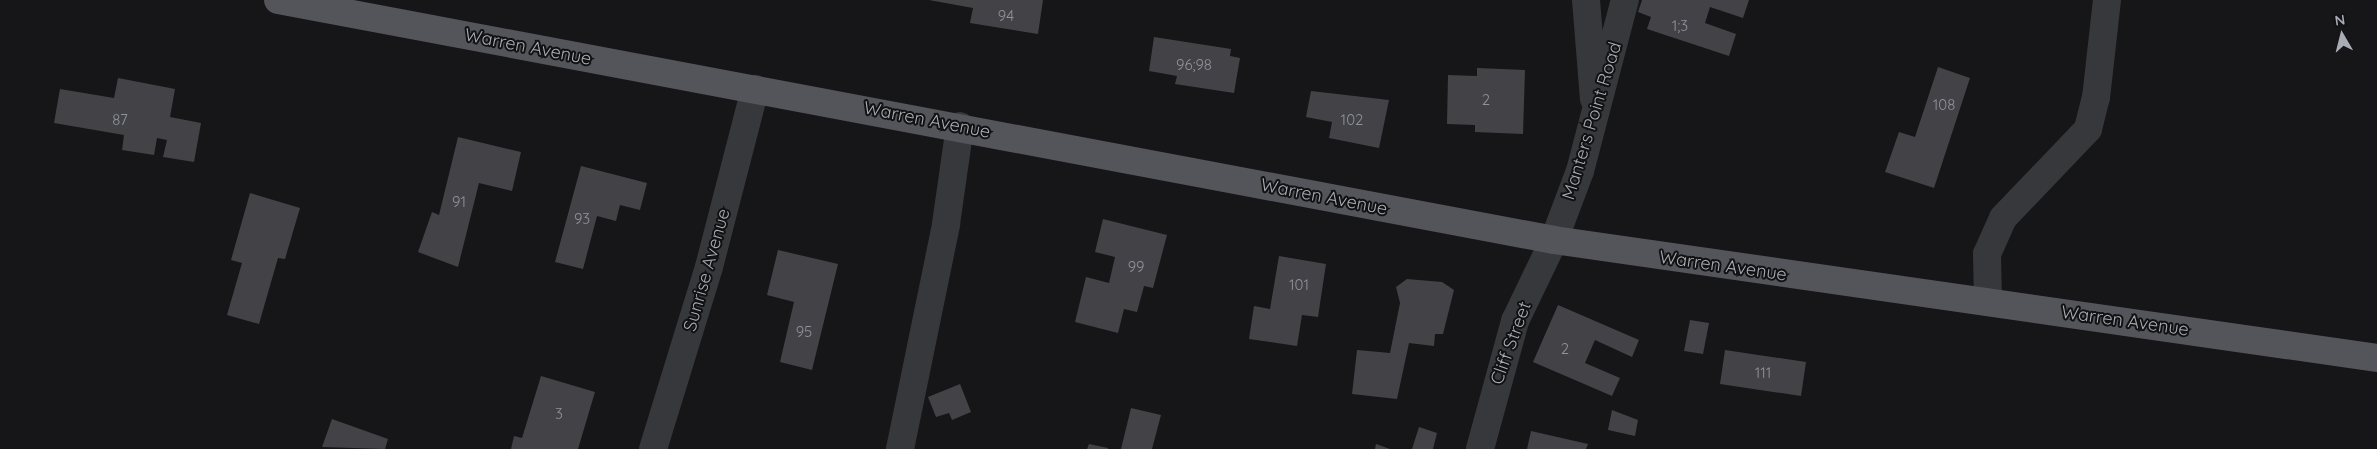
<!DOCTYPE html>
<html>
<head>
<meta charset="utf-8">
<style>
  body { margin:0 }
  #map { position:relative; width:2377px; height:449px; overflow:hidden; background:#161517; font-family:Quicksand,sans-serif }
  div>[style] { position:absolute }
  .building>* { inset:0; background:#434347 }
  .minor>* { height:28px; margin:-14px; padding:0 14px; transform-origin:14px; border-radius:14px; background:#37383c }
  .major>* { height:28px; margin:-14px; padding:0 14px; transform-origin:14px; border-radius:14px; background:#53555a }
  span { translate:-50% -50%; white-space:nowrap; text-align:center; line-height:1.15; -webkit-text-stroke:4px #111112; paint-order:stroke }
  .number-label { font-size:15px; color:#90929a }
  .number-label span { -webkit-text-stroke-width:0 }
  .street-label { font-size:18px; color:#a9acb6 }
  .north { position:absolute; left:2317px; top:10px; width:50px; height:50px; -webkit-text-stroke:4px #111112; paint-order:stroke; rotate:352deg; font-size:14px; font-weight:700; line-height:20px; text-align:center; color:#a9acb6 }
  .north::after { content:''; display:block; margin:auto; width:18px; height:22px; background:#a9acb6; clip-path:polygon(50% 0,100% 100%,50% 72%,0 100%) }
</style>
</head>
<body>
<div id="map">
  <div class="building">
    <i style="clip-path:polygon(929px 0,1043px 0,1038px 34px,970px 23px,973px 8px)"></i>
    <i style="clip-path:polygon(1642px 0,1749px 0,1743px 18px,1710px 7px,1705px 23px,1736px 34px,1729px 56px,1647px 29px,1651px 17px,1638px 12px)"></i>
    <i style="clip-path:polygon(1154px 37px,1231px 49px,1230px 56px,1240px 58px,1234px 93px,1175px 84px,1177px 76px,1149px 71px)"></i>
    <i style="clip-path:polygon(1938px 67px,1970px 78px,1934px 188px,1885px 172px,1899px 132px,1915px 137px)"></i>
    <i style="clip-path:polygon(1477px 68px,1525px 70px,1523px 134px,1475px 132px,1475px 125px,1447px 124px,1448px 75px,1477px 76px)"></i>
    <i style="clip-path:polygon(118px 78px,175px 89px,170px 117px,201px 123px,194px 162px,163px 157px,167px 140px,157px 138px,154px 155px,122px 150px,124px 135px,54px 123px,60px 89px,114px 98px)"></i>
    <i style="clip-path:polygon(1311px 91px,1389px 100px,1379px 148px,1329px 138px,1332px 122px,1306px 117px)"></i>
    <i style="clip-path:polygon(458px 137px,521px 152px,512px 191px,479px 183px,458px 267px,418px 252px,432px 212px,439px 215px)"></i>
    <i style="clip-path:polygon(581px 166px,647px 183px,640px 210px,620px 205px,616px 221px,597px 216px,583px 269px,555px 262px)"></i>
    <i style="clip-path:polygon(250px 193px,300px 208px,285px 259px,278px 258px,259px 324px,227px 315px,242px 263px,231px 260px)"></i>
    <i style="clip-path:polygon(1103px 219px,1167px 235px,1153px 288px,1144px 286px,1137px 312px,1124px 309px,1118px 333px,1075px 322px,1086px 277px,1109px 283px,1115px 257px,1095px 252px)"></i>
    <i style="clip-path:polygon(778px 250px,838px 264px,812px 370px,780px 362px,794px 302px,767px 295px)"></i>
    <i style="clip-path:polygon(1279px 256px,1326px 264px,1318px 317px,1302px 315px,1297px 346px,1249px 339px,1254px 306px,1270px 309px)"></i>
    <i style="clip-path:polygon(1407px 279px,1442px 282px,1454px 290px,1443px 334px,1435px 334px,1434px 346px,1409px 343px,1397px 399px,1352px 394px,1357px 350px,1390px 353px,1400px 303px,1396px 287px)"></i>
    <i style="clip-path:polygon(1558px 305px,1639px 340px,1632px 357px,1595px 340px,1585px 363px,1620px 378px,1612px 396px,1533px 362px)"></i>
    <i style="clip-path:polygon(1690px 320px,1709px 323px,1703px 354px,1684px 351px)"></i>
    <i style="clip-path:polygon(1725px 350px,1806px 362px,1801px 396px,1720px 384px)"></i>
    <i style="clip-path:polygon(541px 376px,595px 392px,578px 449px,511px 449px,514px 436px,522px 438px)"></i>
    <i style="clip-path:polygon(960px 384px,971px 412px,952px 420px,949px 413px,936px 417px,928px 397px)"></i>
    <i style="clip-path:polygon(1131px 408px,1161px 415px,1152px 449px,1121px 449px)"></i>
    <i style="clip-path:polygon(1612px 410px,1638px 420px,1635px 436px,1608px 430px)"></i>
    <i style="clip-path:polygon(332px 419px,388px 439px,385px 449px,322px 447px)"></i>
    <i style="clip-path:polygon(1419px 427px,1437px 433px,1433px 449px,1412px 449px)"></i>
    <i style="clip-path:polygon(1531px 431px,1588px 444px,1586px 449px,1527px 449px)"></i>
    <i style="clip-path:polygon(1089px 444px,1108px 448px,1108px 449px,1087px 449px)"></i>
    <i style="clip-path:polygon(1376px 444px,1390px 449px,1375px 449px)"></i>
  </div>
  <div class="minor">
    <i style="left:1586px;top:0;width:99px;rotate:85.4deg"></i>
    <i style="left:1988px;top:302px;width:48px;rotate:-91.2deg"></i>
    <i style="left:1987px;top:254px;width:39px;rotate:-66deg"></i>
    <i style="left:2003px;top:218px;width:123px;rotate:-46.3deg"></i>
    <i style="left:2088px;top:129px;width:32px;rotate:-76deg"></i>
    <i style="left:2096px;top:98px;width:99px;rotate:-83.6deg"></i>
    <i style="left:653px;top:449px;width:190px;rotate:-72.9deg"></i>
    <i style="left:709px;top:267px;width:184px;rotate:-75.5deg"></i>
    <i style="left:900px;top:449px;width:230px;rotate:-78.4deg"></i>
    <i style="left:946px;top:224px;width:99px;rotate:-81.9deg"></i>
    <i style="left:1480px;top:449px;width:133px;rotate:-74.7deg"></i>
    <i style="left:1515px;top:321px;width:90px;rotate:-64.3deg"></i>
    <i style="left:1554px;top:240px;width:74px;rotate:-69.4deg"></i>
    <i style="left:1580px;top:171px;width:177px;rotate:-75.3deg"></i>
  </div>
  <div class="major">
    <i style="left:278px;top:0;width:1298px;rotate:10.65deg"></i>
    <i style="left:1554px;top:240px;width:831px;rotate:8.16deg"></i>
  </div>
  <div class="number-label">
    <span style="left:1006px;top:16px">94</span>
    <span style="left:1680px;top:26px">1;3</span>
    <span style="left:1194px;top:65px">96;98</span>
    <span style="left:1486px;top:100px">2</span>
    <span style="left:1944px;top:105px">108</span>
    <span style="left:120px;top:120px">87</span>
    <span style="left:1352px;top:120px">102</span>
    <span style="left:459px;top:202px">91</span>
    <span style="left:582px;top:219px">93</span>
    <span style="left:1136px;top:267px">99</span>
    <span style="left:1299px;top:285px">101</span>
    <span style="left:804px;top:332px">95</span>
    <span style="left:1565px;top:349px">2</span>
    <span style="left:1763px;top:373px">111</span>
    <span style="left:559px;top:414px">3</span>
  </div>
  <div class="street-label">
    <span style="left:528px;top:47px;rotate:11deg">Warren Avenue</span>
    <span style="left:927px;top:120px;rotate:11deg">Warren Avenue</span>
    <span style="left:1592px;top:121px;rotate:-73deg">Manters Point Road</span>
    <span style="left:1324px;top:197px;rotate:11deg">Warren Avenue</span>
    <span style="left:1723px;top:266px;rotate:8deg">Warren Avenue</span>
    <span style="left:707px;top:270px;rotate:-74deg">Sunrise Avenue</span>
    <span style="left:2125px;top:321px;rotate:8deg">Warren Avenue</span>
    <span style="left:1511px;top:343px;rotate:-70deg">Cliff Street</span>
  </div>
  <div class="north">N</div>
</div>
</body>
</html>
